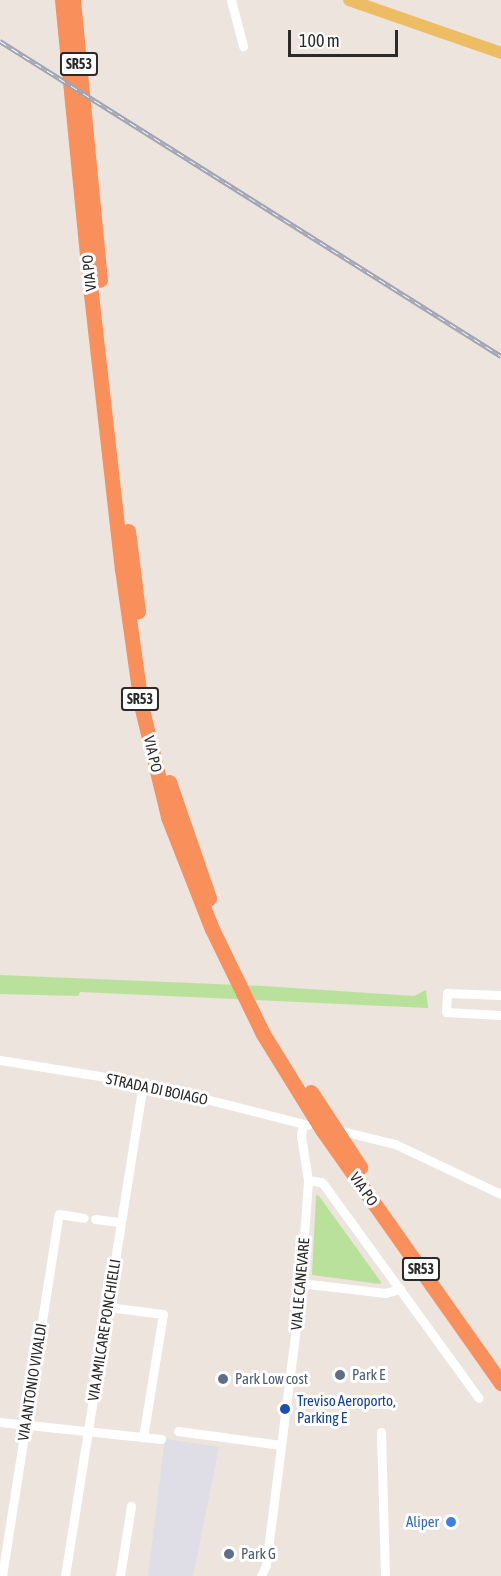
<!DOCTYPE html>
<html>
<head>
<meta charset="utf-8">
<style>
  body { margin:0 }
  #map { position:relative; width:501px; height:1576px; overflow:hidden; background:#ece4dd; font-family:"Asap Condensed",sans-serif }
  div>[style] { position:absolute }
  .industrial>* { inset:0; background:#dfdde5 }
  .green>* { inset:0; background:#bae19b }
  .minor>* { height:9px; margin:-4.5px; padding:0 4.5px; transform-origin:4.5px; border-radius:4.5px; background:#fff }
  .major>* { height:12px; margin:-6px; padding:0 6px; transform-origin:6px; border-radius:6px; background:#ecbd62 }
  .highway>* { height:15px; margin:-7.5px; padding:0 7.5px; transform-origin:7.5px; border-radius:7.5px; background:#f98f5b }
  .rail>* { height:4.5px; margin-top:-2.25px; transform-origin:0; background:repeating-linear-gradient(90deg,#fff 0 7px,#a0a5b4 0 14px); box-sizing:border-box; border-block:2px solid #a0a5b4 }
  .dots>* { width:16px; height:16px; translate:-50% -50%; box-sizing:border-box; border:3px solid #fff; border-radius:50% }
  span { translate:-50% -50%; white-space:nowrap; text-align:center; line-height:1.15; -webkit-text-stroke:6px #fff; paint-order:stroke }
  .shield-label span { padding:2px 4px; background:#fff; border:2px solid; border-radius:4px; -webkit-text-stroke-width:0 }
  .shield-label { font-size:14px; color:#2a2a2a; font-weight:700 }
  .street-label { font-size:15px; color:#2a2a2a }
  .service-label { font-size:15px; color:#4e5e75 }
  .left { translate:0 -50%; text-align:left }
  .transit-label { font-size:15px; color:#164399 }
  .shop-label { font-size:15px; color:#366cbe }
  .right { translate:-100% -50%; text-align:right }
  .scale { position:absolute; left:288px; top:30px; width:110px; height:27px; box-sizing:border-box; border:3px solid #2a2a2a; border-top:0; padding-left:8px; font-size:18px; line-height:21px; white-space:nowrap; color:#2a2a2a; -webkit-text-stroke:4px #fff; paint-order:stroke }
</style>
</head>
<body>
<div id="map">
  <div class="industrial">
    <i style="clip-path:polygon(165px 1439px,219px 1447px,193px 1576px,148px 1576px)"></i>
  </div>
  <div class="green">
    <i style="clip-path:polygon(0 975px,263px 986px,414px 996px,426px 990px,428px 1008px,80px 992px,78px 996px,0 994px)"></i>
    <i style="clip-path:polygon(316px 1195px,319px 1196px,381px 1282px,380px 1284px,312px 1275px)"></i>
  </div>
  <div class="minor">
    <i style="left:231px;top:0;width:48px;rotate:75.4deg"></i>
    <i style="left:501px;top:995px;width:54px;rotate:-177.9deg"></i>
    <i style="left:447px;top:993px;width:19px;rotate:93deg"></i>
    <i style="left:446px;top:1012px;width:55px;rotate:3.1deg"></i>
    <i style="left:0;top:1060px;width:145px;rotate:9.1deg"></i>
    <i style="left:143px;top:1083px;width:170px;rotate:14.3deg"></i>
    <i style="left:342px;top:1131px;width:55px;rotate:13.8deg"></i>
    <i style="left:395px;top:1144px;width:117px;rotate:25.3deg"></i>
    <i style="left:308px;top:1180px;width:13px;rotate:9deg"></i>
    <i style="left:321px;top:1182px;width:4px;rotate:45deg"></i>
    <i style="left:324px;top:1185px;width:263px;rotate:54deg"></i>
    <i style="left:95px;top:1219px;width:26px;rotate:7deg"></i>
    <i style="left:300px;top:1283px;width:86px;rotate:6.7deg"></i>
    <i style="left:385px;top:1293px;width:16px;rotate:-15deg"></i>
    <i style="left:108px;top:1307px;width:55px;rotate:7.3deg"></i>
    <i style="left:163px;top:1314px;width:125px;rotate:99.2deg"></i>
    <i style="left:0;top:1422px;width:162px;rotate:6deg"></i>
    <i style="left:178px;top:1431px;width:104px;rotate:7.7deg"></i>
    <i style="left:381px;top:1432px;width:144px;rotate:88.4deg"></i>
    <i style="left:2px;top:1576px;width:366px;rotate:-81.1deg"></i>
    <i style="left:59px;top:1214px;width:25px;rotate:9deg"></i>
    <i style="left:65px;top:1576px;width:499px;rotate:-81deg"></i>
    <i style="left:120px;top:1576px;width:71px;rotate:-81.1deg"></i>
    <i style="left:261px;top:1576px;width:12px;rotate:-66deg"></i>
    <i style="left:266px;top:1565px;width:263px;rotate:-82.8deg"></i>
    <i style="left:299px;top:1304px;width:124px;rotate:-85.8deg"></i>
    <i style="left:308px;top:1180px;width:45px;rotate:-99deg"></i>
    <i style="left:301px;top:1136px;width:12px;rotate:-81deg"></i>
  </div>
  <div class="major">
    <i style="left:349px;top:0;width:161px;rotate:19.2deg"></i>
  </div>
  <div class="highway">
    <i style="left:62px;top:0;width:295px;rotate:84.4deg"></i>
    <i style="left:91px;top:294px;width:277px;rotate:83.6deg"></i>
    <i style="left:122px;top:569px;width:137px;rotate:82deg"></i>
    <i style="left:141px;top:705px;width:115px;rotate:76.4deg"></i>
    <i style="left:168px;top:817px;width:120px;rotate:68.6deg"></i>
    <i style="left:212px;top:929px;width:117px;rotate:64.1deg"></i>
    <i style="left:263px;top:1034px;width:114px;rotate:58.3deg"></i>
    <i style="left:323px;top:1131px;width:309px;rotate:54.8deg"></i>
    <i style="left:73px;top:0;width:281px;rotate:84.5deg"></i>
    <i style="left:128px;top:531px;width:81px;rotate:82.9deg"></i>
    <i style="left:169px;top:782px;width:123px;rotate:71deg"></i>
    <i style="left:311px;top:1092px;width:90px;rotate:56.8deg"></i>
  </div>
  <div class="rail">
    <i style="left:0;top:41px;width:592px;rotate:32.16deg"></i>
  </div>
  <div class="dots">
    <i style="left:340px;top:1375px;background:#5c6f8a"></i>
    <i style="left:223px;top:1379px;background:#5c6f8a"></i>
    <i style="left:285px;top:1409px;background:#1a4fb4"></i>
    <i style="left:451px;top:1522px;background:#3f7fe0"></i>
    <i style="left:229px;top:1554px;background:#5c6f8a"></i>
  </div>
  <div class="shield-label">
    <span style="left:79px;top:64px">SR53</span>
    <span style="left:140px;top:699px">SR53</span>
    <span style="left:421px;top:1269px">SR53</span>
  </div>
  <div class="street-label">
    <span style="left:89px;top:273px;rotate:-96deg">VIA PO</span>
    <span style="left:153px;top:754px;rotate:77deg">VIA PO</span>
    <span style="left:157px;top:1089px;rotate:12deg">STRADA DI BOIAGO</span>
    <span style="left:364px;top:1189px;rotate:55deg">VIA PO</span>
    <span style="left:300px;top:1284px;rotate:-85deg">VIA LE CANEVARE</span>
    <span style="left:104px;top:1330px;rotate:-81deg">VIA AMILCARE PONCHIELLI</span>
    <span style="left:32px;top:1382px;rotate:-81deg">VIA ANTONIO VIVALDI</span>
  </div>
  <div class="service-label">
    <span class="left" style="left:352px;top:1375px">Park E</span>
    <span class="left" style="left:235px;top:1379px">Park Low cost</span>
    <span class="left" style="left:241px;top:1554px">Park G</span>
  </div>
  <div class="transit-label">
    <span class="left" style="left:297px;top:1409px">Treviso Aeroporto,<br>Parking E</span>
  </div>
  <div class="shop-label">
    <span class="right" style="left:439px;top:1522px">Aliper</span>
  </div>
  <div class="scale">100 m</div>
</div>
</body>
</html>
